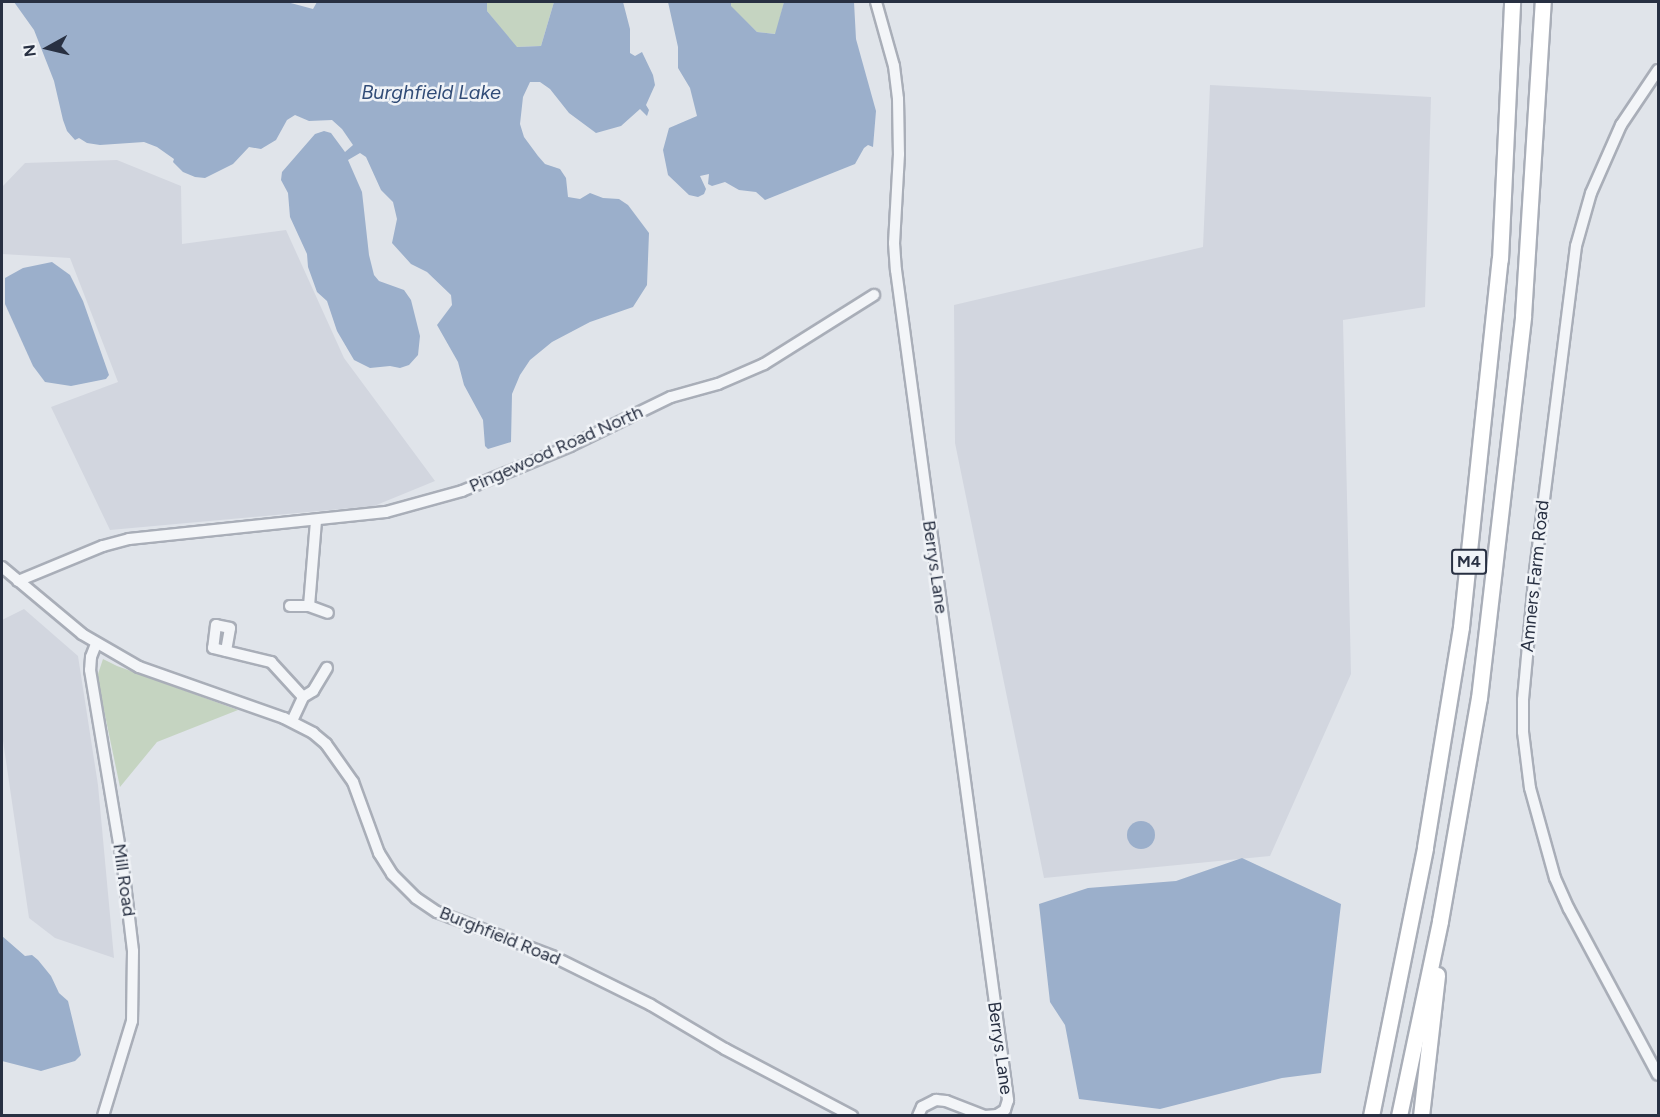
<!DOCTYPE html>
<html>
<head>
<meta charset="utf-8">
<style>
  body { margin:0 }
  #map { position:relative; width:1660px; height:1117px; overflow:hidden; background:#e0e4ea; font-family:Figtree,sans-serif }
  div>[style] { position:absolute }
  .built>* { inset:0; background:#d2d6df }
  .green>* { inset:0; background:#c5d4c1 }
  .water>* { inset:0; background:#9bafcb }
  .round { border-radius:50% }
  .roads { filter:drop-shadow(2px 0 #a9aeb8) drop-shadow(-2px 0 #a9aeb8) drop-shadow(0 2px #a9aeb8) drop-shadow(0 -2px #a9aeb8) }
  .minor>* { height:10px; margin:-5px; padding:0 5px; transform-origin:5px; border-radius:5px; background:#f3f5f8 }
  .highway>* { height:15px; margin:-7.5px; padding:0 7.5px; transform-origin:7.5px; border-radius:7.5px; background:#fff }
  span { translate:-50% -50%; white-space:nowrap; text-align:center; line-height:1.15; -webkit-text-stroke:5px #f0f3f7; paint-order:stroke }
  .shield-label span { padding:2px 4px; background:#f0f3f7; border:2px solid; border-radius:4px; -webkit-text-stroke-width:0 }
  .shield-label { font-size:16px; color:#283042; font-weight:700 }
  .street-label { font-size:18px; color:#283042 }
  .water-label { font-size:20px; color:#314c77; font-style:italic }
  .frame { position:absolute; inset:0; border:3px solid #283042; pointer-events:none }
  .north { position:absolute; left:18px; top:18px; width:60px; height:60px; -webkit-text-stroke:4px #f0f3f7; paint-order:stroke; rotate:262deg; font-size:16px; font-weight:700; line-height:24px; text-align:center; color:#283042 }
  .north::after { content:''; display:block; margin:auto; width:21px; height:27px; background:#283042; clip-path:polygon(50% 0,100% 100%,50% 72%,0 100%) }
</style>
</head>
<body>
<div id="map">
  <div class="built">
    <i style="clip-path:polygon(1210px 85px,1431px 97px,1425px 307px,1343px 320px,1351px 674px,1270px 856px,1044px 878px,955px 443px,954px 305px,1203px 247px)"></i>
    <i style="clip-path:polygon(117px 160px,181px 186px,182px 244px,286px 230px,344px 358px,435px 481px,374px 506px,110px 530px,51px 407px,118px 382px,70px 258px,2px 254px,2px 187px,25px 163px)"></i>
    <i style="clip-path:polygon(24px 609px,78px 656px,98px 785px,114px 958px,55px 938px,29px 918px,2px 734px,2px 620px)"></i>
  </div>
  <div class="green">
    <i style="clip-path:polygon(487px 2px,554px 2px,541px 46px,516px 47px,487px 11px)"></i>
    <i style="clip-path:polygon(731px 2px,784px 2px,776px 34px,757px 32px,730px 6px)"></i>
    <i style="clip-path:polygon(103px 659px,117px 666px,238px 710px,157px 742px,120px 787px,97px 677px)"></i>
  </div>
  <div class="water">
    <i style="clip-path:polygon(14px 2px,287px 2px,313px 9px,317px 2px,487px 2px,487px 11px,517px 47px,541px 46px,554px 2px,623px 2px,630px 29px,630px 53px,635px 56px,642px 52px,653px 75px,655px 85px,646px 105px,649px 110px,647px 116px,640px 109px,621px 126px,596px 133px,569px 113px,550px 89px,540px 82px,530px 82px,523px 97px,520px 124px,524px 137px,538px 156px,545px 164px,560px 169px,566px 178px,568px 197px,580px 199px,590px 193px,603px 198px,619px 199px,628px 205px,649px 233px,647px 285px,633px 307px,590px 322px,552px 342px,530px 360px,520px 375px,512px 394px,511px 442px,488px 449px,485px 446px,483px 420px,464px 385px,458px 362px,437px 325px,452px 305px,451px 295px,427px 272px,411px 264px,392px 243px,397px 219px,393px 202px,381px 190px,366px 157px,360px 153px,348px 160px,362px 192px,369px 255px,374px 275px,379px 281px,404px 290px,411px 300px,420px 336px,418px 355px,409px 365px,400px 368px,390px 366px,370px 368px,354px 360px,337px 331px,327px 301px,317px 292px,308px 267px,307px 254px,290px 217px,288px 193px,281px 180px,282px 172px,315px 134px,324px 131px,331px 133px,345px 152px,353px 145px,342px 129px,332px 120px,309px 121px,295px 115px,287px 120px,276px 140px,261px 149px,249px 147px,233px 164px,205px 178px,195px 177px,183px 172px,173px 162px,174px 159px,157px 147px,144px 142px,100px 145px,87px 143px,79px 138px,75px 140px,67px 131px,63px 120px,54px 81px,34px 30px)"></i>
    <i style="clip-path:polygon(668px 2px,731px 2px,731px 6px,757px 32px,775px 34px,784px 2px,854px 2px,856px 39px,876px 111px,873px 147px,868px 145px,864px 148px,855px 164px,765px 200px,756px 192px,739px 190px,725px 182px,712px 186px,708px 184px,709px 174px,700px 176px,706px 189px,704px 194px,698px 197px,689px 195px,668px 175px,663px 150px,669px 128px,697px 116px,690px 88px,678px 68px,678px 47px)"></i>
    <i style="clip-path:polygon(52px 262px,70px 275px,83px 301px,109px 375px,106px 379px,71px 386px,45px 382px,33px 366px,5px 304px,5px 278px,23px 268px)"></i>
    <i class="round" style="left:1127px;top:821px;width:28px;height:28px"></i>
    <i style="clip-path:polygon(1242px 858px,1341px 904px,1321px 1073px,1282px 1078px,1160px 1109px,1079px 1099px,1065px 1025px,1050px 1002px,1039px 904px,1088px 888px,1176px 881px)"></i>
    <i style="clip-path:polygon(2px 936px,25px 956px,32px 955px,38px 960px,51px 976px,59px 993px,68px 1001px,81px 1055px,75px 1061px,41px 1071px,2px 1061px)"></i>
  </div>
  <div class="roads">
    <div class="minor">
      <i style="left:876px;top:2px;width:66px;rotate:74.3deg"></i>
      <i style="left:894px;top:66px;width:33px;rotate:83deg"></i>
      <i style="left:898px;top:99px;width:55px;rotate:89deg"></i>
      <i style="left:899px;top:154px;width:89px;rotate:93.2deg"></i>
      <i style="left:894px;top:243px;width:27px;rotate:86deg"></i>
      <i style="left:896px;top:270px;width:838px;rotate:82.31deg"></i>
      <i style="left:1008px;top:1100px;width:10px;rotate:107deg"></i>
      <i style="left:1005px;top:1110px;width:9px;rotate:148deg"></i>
      <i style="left:997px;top:1115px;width:12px;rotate:175deg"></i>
      <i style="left:1658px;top:70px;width:66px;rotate:123.9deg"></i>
      <i style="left:1621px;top:125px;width:74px;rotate:113.8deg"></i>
      <i style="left:1591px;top:193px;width:55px;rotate:105.8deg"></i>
      <i style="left:1576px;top:246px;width:327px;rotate:97.2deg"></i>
      <i style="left:1535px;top:570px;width:131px;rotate:95.3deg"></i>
      <i style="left:1523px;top:700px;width:32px;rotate:90deg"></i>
      <i style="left:1523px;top:732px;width:56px;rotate:82.9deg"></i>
      <i style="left:1530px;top:788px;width:93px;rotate:74.5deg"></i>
      <i style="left:1555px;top:878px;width:34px;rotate:66deg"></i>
      <i style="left:1569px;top:909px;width:188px;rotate:61.8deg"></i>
      <i style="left:2px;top:567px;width:104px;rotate:39.9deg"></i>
      <i style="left:82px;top:634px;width:66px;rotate:30.1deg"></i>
      <i style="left:139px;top:667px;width:154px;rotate:19.4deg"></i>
      <i style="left:284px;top:718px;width:33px;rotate:27deg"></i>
      <i style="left:313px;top:733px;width:17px;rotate:40deg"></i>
      <i style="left:326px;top:744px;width:47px;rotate:54.6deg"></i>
      <i style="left:353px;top:782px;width:76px;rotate:69.9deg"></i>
      <i style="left:379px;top:853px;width:25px;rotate:58deg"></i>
      <i style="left:392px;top:874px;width:34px;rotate:45deg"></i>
      <i style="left:416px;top:898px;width:25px;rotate:34deg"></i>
      <i style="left:437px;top:912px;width:123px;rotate:20.9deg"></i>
      <i style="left:552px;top:956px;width:110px;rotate:26.3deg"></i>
      <i style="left:651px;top:1005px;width:86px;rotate:30.7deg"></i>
      <i style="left:725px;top:1049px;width:144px;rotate:27.8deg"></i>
      <i style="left:18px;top:581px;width:92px;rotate:-22.4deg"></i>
      <i style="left:103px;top:546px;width:27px;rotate:-15deg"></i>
      <i style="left:129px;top:539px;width:258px;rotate:-6deg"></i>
      <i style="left:386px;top:512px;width:79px;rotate:-15.4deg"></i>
      <i style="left:462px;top:491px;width:117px;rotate:-22.6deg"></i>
      <i style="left:570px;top:446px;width:112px;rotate:-25.9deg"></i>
      <i style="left:671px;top:397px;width:49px;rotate:-15.5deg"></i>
      <i style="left:718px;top:384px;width:50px;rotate:-23.5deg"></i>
      <i style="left:764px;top:364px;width:130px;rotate:-32.1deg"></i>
      <i style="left:290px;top:606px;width:19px"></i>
      <i style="left:309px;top:606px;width:85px;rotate:-85.3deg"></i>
      <i style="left:309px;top:606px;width:20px;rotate:20deg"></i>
      <i style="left:96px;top:644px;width:14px;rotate:111deg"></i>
      <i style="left:91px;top:657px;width:13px;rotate:94deg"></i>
      <i style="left:90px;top:670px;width:200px;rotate:80.5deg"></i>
      <i style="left:123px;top:867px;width:85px;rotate:83.2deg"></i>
      <i style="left:133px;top:951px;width:70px;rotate:90.8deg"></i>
      <i style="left:132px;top:1021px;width:99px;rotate:107deg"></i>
      <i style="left:226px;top:651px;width:23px;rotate:-80deg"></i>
      <i style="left:230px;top:628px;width:14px;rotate:-168deg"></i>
      <i style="left:216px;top:625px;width:23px;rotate:97deg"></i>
      <i style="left:213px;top:648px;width:60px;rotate:13.6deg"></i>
      <i style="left:271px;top:662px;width:47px;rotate:47.6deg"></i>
      <i style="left:292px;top:721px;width:26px;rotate:-65deg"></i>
      <i style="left:303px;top:697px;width:12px;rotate:-31deg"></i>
      <i style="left:313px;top:691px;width:27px;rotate:-59deg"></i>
      <i style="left:918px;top:1116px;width:10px;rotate:-66deg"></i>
      <i style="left:922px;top:1107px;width:16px;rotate:-27deg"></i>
      <i style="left:936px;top:1100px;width:10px;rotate:6deg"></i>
      <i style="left:946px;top:1101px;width:42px;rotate:21deg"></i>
    </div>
    <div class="highway">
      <i style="left:1371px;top:1116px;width:274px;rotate:-78.6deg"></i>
      <i style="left:1425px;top:847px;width:223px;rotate:-80.7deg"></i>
      <i style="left:1461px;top:627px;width:370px;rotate:-84deg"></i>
      <i style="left:1500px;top:259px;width:257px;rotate:-87.3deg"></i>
      <i style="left:1399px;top:1116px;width:199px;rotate:-78.1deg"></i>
      <i style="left:1440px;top:921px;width:226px;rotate:-80.1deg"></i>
      <i style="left:1479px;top:698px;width:385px;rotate:-83.4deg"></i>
      <i style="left:1523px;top:316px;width:315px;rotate:-86.4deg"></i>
      <i style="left:1421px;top:1116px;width:142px;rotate:-83.5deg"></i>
    </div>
  </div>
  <div class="shield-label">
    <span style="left:1469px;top:562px">M4</span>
  </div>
  <div class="street-label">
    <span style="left:556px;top:449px;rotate:-24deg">Pingewood Road North</span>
    <span style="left:935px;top:567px;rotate:82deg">Berrys Lane</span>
    <span style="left:1535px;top:576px;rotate:-84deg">Amners Farm Road</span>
    <span style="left:124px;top:880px;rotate:82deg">Mill Road</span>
    <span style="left:500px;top:936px;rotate:22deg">Burghfield Road</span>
    <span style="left:1000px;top:1048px;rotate:82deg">Berrys Lane</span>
  </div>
  <div class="water-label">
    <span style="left:431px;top:92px">Burghfield Lake</span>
  </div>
  <div class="frame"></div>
  <div class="north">N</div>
</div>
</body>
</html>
